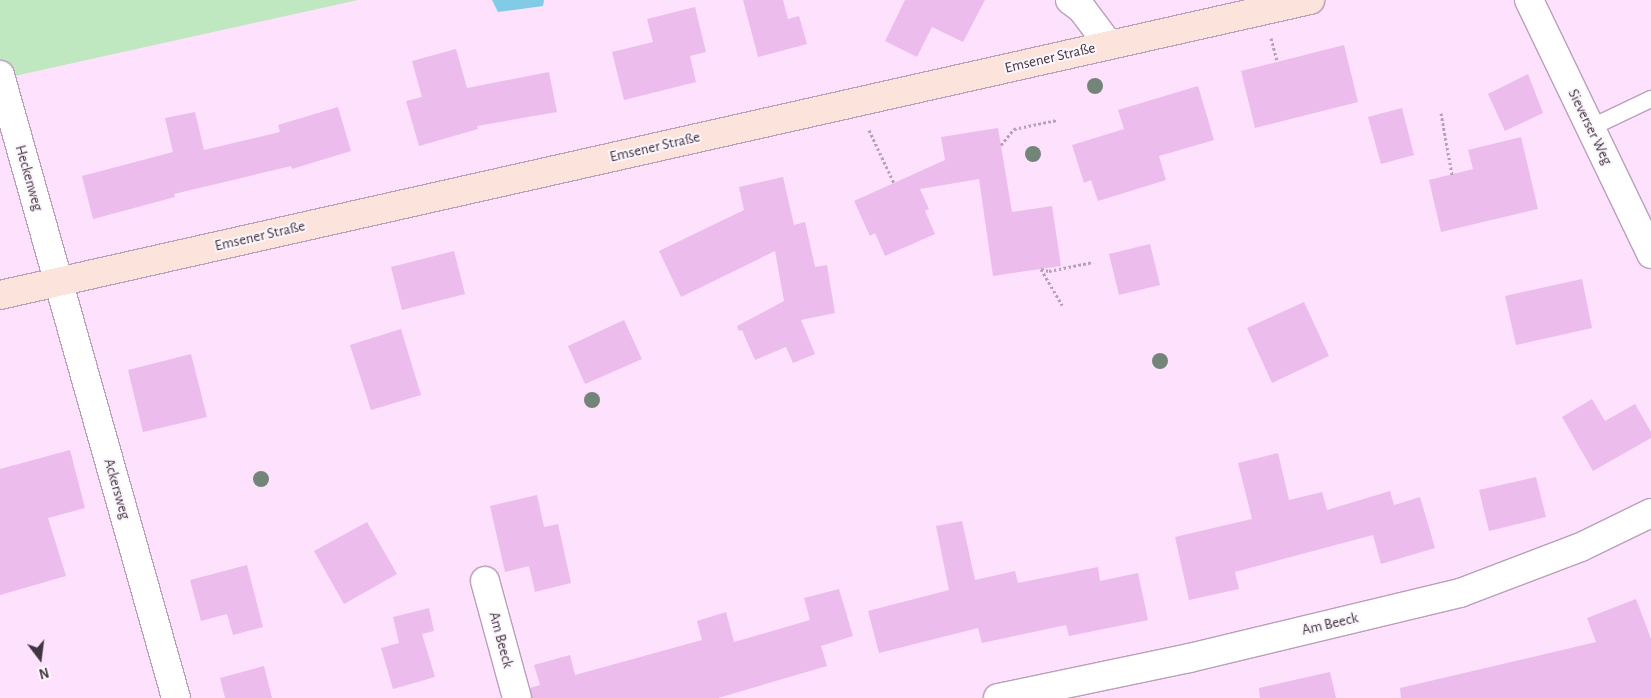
<!DOCTYPE html>
<html>
<head>
<meta charset="utf-8">
<style>
  body { margin:0 }
  #map { position:relative; width:1651px; height:698px; overflow:hidden; background:#fee1fd; font-family:"Alegreya Sans",sans-serif }
  div>[style] { position:absolute }
  .green>* { inset:0; background:#bfe8c0 }
  .water>* { inset:0; background:#81cbe7 }
  .building>* { inset:0; background:#ecbcec }
  .path>* { height:3px; margin-top:-1.5px; transform-origin:0; background:repeating-linear-gradient(90deg,#b8a1b7 0 2.5px,transparent 0 5px) }
  .roads { filter:drop-shadow(1px 0 #ba9fba) drop-shadow(-1px 0 #ba9fba) drop-shadow(0 1px #ba9fba) drop-shadow(0 -1px #ba9fba) }
  .lane>* { height:16px; margin:-8px; padding:0 8px; transform-origin:8px; border-radius:8px; background:#fff }
  .street>* { height:28px; margin:-14px; padding:0 14px; transform-origin:14px; border-radius:14px; background:#fff }
  .secondary>* { height:28px; margin:-14px; padding:0 14px; transform-origin:14px; border-radius:14px; background:#fce3db }
  .trees>* { width:16px; height:16px; margin:-8px; border-radius:50%; background:#738579 }
  span { translate:-50% -50%; white-space:nowrap; text-align:center; line-height:1.15; -webkit-text-stroke:4px #fcf6fc; paint-order:stroke }
  .street-label { font-size:15px; color:#413541 }
  .north { position:absolute; left:15px; top:633px; width:50px; height:50px; -webkit-text-stroke:4px #fcf6fc; paint-order:stroke; rotate:165deg; font-size:14px; font-weight:700; line-height:20px; text-align:center; color:#413541 }
  .north::after { content:''; display:block; margin:auto; width:18px; height:22px; background:#413541; clip-path:polygon(50% 0,100% 100%,50% 72%,0 100%) }
</style>
</head>
<body>
<div id="map">
  <div class="green">
    <i style="clip-path:polygon(0 0,358px 0,1px 79px,0 103px)"></i>
  </div>
  <div class="water">
    <i style="clip-path:polygon(492px 0,544px 0,543px 6px,498px 12px)"></i>
  </div>
  <div class="building">
    <i style="clip-path:polygon(743px 0,783px 0,788px 19px,799px 16px,807px 44px,758px 57px)"></i>
    <i style="clip-path:polygon(905px 0,985px 0,963px 42px,932px 27px,917px 57px,885px 41px)"></i>
    <i style="clip-path:polygon(695px 7px,706px 52px,690px 56px,696px 82px,624px 100px,612px 52px,653px 42px,647px 19px)"></i>
    <i style="clip-path:polygon(1344px 45px,1358px 102px,1255px 128px,1241px 71px)"></i>
    <i style="clip-path:polygon(456px 49px,467px 88px,549px 72px,557px 112px,477px 126px,478px 129px,419px 146px,406px 101px,422px 97px,412px 61px)"></i>
    <i style="clip-path:polygon(1528px 74px,1543px 113px,1505px 131px,1488px 94px)"></i>
    <i style="clip-path:polygon(1198px 86px,1214px 140px,1159px 156px,1166px 180px,1098px 201px,1091px 180px,1084px 183px,1072px 145px,1124px 129px,1118px 110px)"></i>
    <i style="clip-path:polygon(338px 107px,351px 151px,292px 169px,291px 166px,174px 194px,175px 197px,93px 219px,82px 176px,173px 152px,165px 118px,195px 112px,204px 150px,280px 132px,278px 125px)"></i>
    <i style="clip-path:polygon(1402px 108px,1414px 155px,1381px 164px,1368px 117px)"></i>
    <i style="clip-path:polygon(998px 128px,1012px 212px,1052px 206px,1061px 266px,993px 276px,979px 179px,920px 189px,929px 209px,925px 211px,935px 234px,885px 256px,875px 233px,870px 236px,854px 201px,945px 160px,941px 137px)"></i>
    <i style="clip-path:polygon(1521px 137px,1538px 209px,1441px 232px,1429px 180px,1473px 169px,1468px 150px)"></i>
    <i style="clip-path:polygon(783px 177px,794px 225px,805px 222px,815px 267px,827px 265px,835px 313px,801px 320px,815px 354px,793px 363px,786px 347px,755px 360px,742px 330px,739px 331px,737px 326px,784px 301px,775px 251px,681px 297px,659px 251px,744px 210px,739px 187px)"></i>
    <i style="clip-path:polygon(1150px 244px,1160px 285px,1119px 295px,1109px 254px)"></i>
    <i style="clip-path:polygon(454px 251px,465px 294px,402px 310px,391px 267px)"></i>
    <i style="clip-path:polygon(1582px 279px,1592px 328px,1516px 345px,1505px 296px)"></i>
    <i style="clip-path:polygon(1304px 302px,1329px 356px,1272px 383px,1247px 328px)"></i>
    <i style="clip-path:polygon(624px 320px,642px 359px,585px 384px,568px 346px)"></i>
    <i style="clip-path:polygon(401px 329px,421px 395px,371px 410px,350px 345px)"></i>
    <i style="clip-path:polygon(191px 354px,207px 417px,143px 432px,128px 370px)"></i>
    <i style="clip-path:polygon(1592px 399px,1605px 421px,1635px 404px,1651px 432px,1651px 438px,1593px 471px,1562px 417px)"></i>
    <i style="clip-path:polygon(70px 450px,85px 508px,48px 518px,66px 576px,0 595px,0 469px)"></i>
    <i style="clip-path:polygon(1278px 453px,1289px 500px,1322px 492px,1327px 510px,1390px 491px,1394px 505px,1420px 497px,1435px 548px,1381px 564px,1373px 535px,1235px 572px,1239px 589px,1189px 600px,1175px 537px,1252px 519px,1238px 463px)"></i>
    <i style="clip-path:polygon(1536px 477px,1546px 517px,1489px 531px,1479px 490px)"></i>
    <i style="clip-path:polygon(537px 495px,544px 527px,558px 524px,571px 583px,535px 592px,529px 566px,505px 572px,490px 506px)"></i>
    <i style="clip-path:polygon(962px 521px,975px 580px,1015px 571px,1018px 583px,1098px 567px,1100px 581px,1138px 573px,1148px 620px,1069px 636px,1066px 625px,982px 643px,978px 628px,879px 653px,868px 611px,949px 590px,936px 526px)"></i>
    <i style="clip-path:polygon(367px 522px,397px 574px,344px 604px,314px 551px)"></i>
    <i style="clip-path:polygon(247px 565px,263px 627px,233px 635px,227px 614px,201px 621px,190px 580px)"></i>
    <i style="clip-path:polygon(839px 589px,853px 636px,821px 646px,827px 666px,718px 698px,532px 698px,530px 688px,540px 685px,534px 665px,570px 655px,575px 675px,702px 640px,697px 621px,726px 612px,734px 642px,810px 620px,804px 598px)"></i>
    <i style="clip-path:polygon(1636px 599px,1651px 639px,1651px 698px,1401px 698px,1400px 688px,1596px 642px,1587px 618px)"></i>
    <i style="clip-path:polygon(429px 608px,434px 631px,422px 634px,435px 677px,393px 689px,381px 648px,399px 643px,393px 617px)"></i>
    <i style="clip-path:polygon(264px 666px,272px 698px,225px 698px,220px 678px)"></i>
    <i style="clip-path:polygon(1330px 672px,1336px 698px,1260px 698px,1259px 688px)"></i>
  </div>
  <div class="path">
    <i style="left:1271px;top:38px;width:24px;rotate:75deg"></i>
    <i style="left:1441px;top:113px;width:63px;rotate:79.9deg"></i>
    <i style="left:869px;top:130px;width:59px;rotate:64.7deg"></i>
    <i style="left:1001px;top:145px;width:21px;rotate:-51deg"></i>
    <i style="left:1014px;top:129px;width:44px;rotate:-11.8deg"></i>
    <i style="left:1041px;top:269px;width:8px;rotate:14deg"></i>
    <i style="left:1049px;top:271px;width:45px;rotate:-11.6deg"></i>
    <i style="left:1041px;top:269px;width:42px;rotate:59.7deg"></i>
  </div>
  <div class="roads">
    <div class="lane">
      <i style="left:1590px;top:128px;width:68px;rotate:-25.4deg"></i>
    </div>
    <div class="street">
      <i style="left:1070px;top:0;width:15px;rotate:37deg"></i>
      <i style="left:1082px;top:9px;width:45px;rotate:53.1deg"></i>
      <i style="left:1529px;top:0;width:282px;rotate:64.3deg"></i>
      <i style="left:0;top:75px;width:647px;rotate:74.22deg"></i>
      <i style="left:485px;top:581px;width:121px;rotate:74.7deg"></i>
      <i style="left:998px;top:698px;width:195px;rotate:-11.8deg"></i>
      <i style="left:1189px;top:658px;width:279px;rotate:-13.5deg"></i>
      <i style="left:1460px;top:593px;width:129px;rotate:-20.8deg"></i>
      <i style="left:1581px;top:547px;width:78px;rotate:-25.9deg"></i>
    </div>
    <div class="secondary">
      <i style="left:0;top:295px;width:1343px;rotate:-12.69deg"></i>
    </div>
  </div>
  <div class="trees">
    <i style="left:1095px;top:86px"></i>
    <i style="left:1033px;top:154px"></i>
    <i style="left:1160px;top:361px"></i>
    <i style="left:592px;top:400px"></i>
    <i style="left:261px;top:479px"></i>
  </div>
  <div class="street-label">
    <span style="left:1050px;top:58px;rotate:-13deg">Emsener Straße</span>
    <span style="left:1590px;top:127px;rotate:64deg">Sieverser Weg</span>
    <span style="left:655px;top:147px;rotate:-13deg">Emsener Straße</span>
    <span style="left:29px;top:178px;rotate:74deg">Heckenweg</span>
    <span style="left:260px;top:236px;rotate:-13deg">Emsener Straße</span>
    <span style="left:117px;top:489px;rotate:74deg">Ackersweg</span>
    <span style="left:1330px;top:624px;rotate:-13deg">Am Beeck</span>
    <span style="left:501px;top:640px;rotate:75deg">Am Beeck</span>
  </div>
  <div class="north">N</div>
</div>
</body>
</html>
